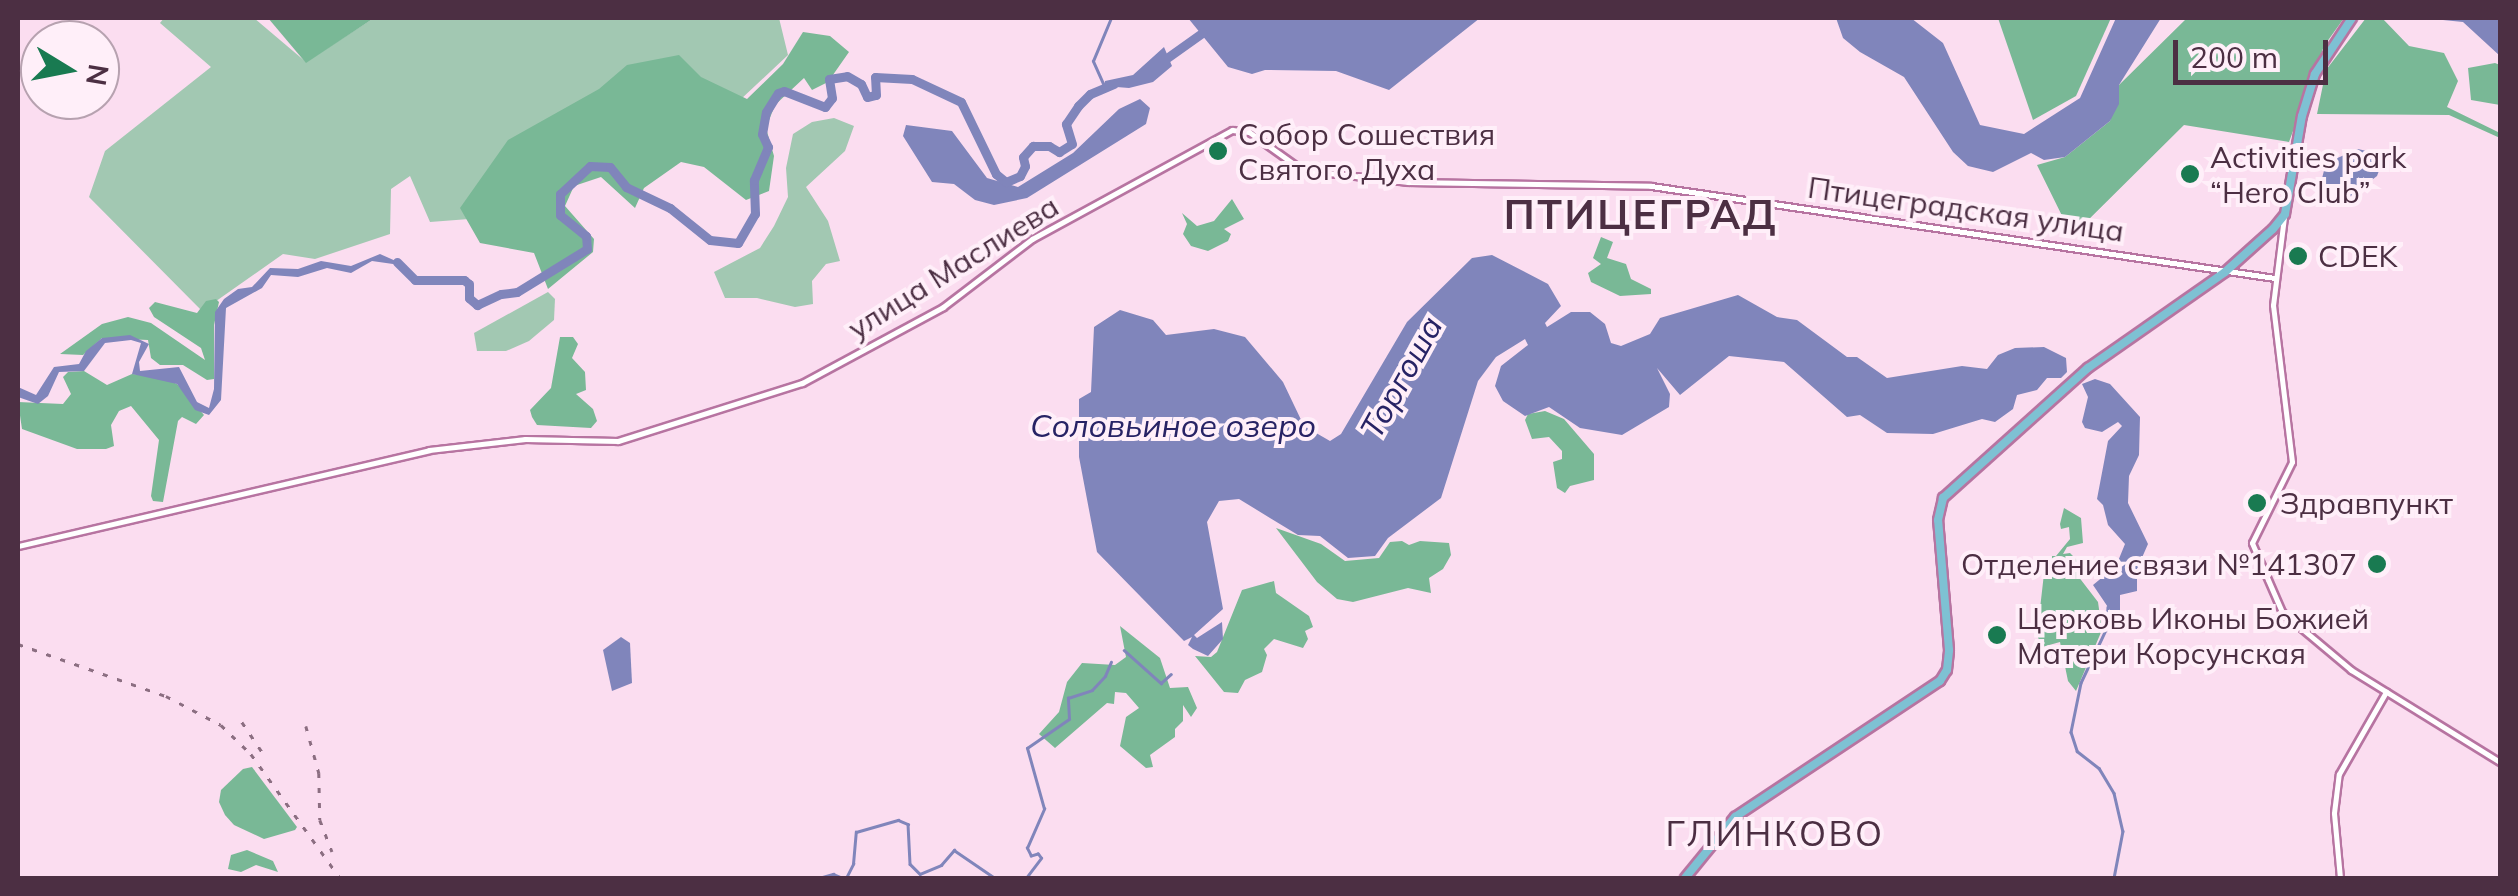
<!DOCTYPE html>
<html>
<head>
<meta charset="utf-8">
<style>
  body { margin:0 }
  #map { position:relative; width:2518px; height:896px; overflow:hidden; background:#fbddf0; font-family:Mulish,sans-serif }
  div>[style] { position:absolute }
  .green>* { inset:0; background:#a2c8b2 }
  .forest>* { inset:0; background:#79b896 }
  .water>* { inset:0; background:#8085bb }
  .stream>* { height:2.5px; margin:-1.25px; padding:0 1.25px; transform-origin:1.25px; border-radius:1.25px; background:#8085bb }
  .river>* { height:9px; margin:-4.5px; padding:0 4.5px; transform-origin:4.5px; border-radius:4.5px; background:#8085bb }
  .roads { filter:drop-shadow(2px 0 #b774a1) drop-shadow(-2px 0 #b774a1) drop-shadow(0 2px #b774a1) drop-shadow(0 -2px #b774a1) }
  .minor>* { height:5px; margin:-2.5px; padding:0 2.5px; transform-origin:2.5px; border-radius:2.5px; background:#fff }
  .major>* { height:8px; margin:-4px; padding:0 4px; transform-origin:4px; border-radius:4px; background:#7ec1d3 }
  .rail>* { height:2.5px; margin-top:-1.25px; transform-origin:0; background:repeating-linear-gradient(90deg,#8b6e81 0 5px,transparent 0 15px) }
  .dots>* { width:28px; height:28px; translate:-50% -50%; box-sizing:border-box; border:5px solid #ffeff9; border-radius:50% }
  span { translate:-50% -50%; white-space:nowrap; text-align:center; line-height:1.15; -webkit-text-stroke:8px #ffeff9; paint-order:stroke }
  .poi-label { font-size:30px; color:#4c2f43 }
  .left { translate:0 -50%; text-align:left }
  .right { translate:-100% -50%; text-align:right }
  .street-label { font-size:30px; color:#4c2f43 }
  .water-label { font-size:32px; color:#272365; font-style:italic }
  .quarter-label { font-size:35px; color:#4c2f43; letter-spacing:2.5px }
  .district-label { font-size:40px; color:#4c2f43; font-weight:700; letter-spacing:2.5px }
  .frame { position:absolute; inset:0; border:20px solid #4c2f43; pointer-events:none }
  .north { position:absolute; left:20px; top:20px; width:100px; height:100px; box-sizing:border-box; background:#ffeff9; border:2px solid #b7a2b0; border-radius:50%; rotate:100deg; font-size:28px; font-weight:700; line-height:40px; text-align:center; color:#4c2f43 }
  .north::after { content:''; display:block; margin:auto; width:35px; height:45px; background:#197a51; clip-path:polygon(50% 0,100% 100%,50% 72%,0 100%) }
  .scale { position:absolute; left:2173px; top:40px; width:155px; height:45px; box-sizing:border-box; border:5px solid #4c2f43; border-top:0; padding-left:12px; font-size:30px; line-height:35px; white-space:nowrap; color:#4c2f43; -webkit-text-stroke:8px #ffeff9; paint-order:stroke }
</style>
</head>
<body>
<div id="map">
  <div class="green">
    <i style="clip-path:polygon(164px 18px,254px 18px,306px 62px,374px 18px,779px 18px,788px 55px,740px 100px,469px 219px,430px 222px,410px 176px,391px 189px,390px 234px,315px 259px,283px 254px,202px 311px,89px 197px,105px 151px,211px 67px,160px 23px)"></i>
    <i style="clip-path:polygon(834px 118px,854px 126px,845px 151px,806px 187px,828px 221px,840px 261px,826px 264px,812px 281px,813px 304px,795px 307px,757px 298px,725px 298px,714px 272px,760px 248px,774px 226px,788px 197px,786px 168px,793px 134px,812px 122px)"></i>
    <i style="clip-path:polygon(548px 292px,555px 299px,554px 320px,529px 341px,506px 351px,477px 351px,474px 333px)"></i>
  </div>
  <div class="forest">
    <i style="clip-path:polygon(268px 18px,374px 18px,306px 63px)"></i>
    <i style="clip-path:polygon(1998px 18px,2111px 18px,2076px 96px,2033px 120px)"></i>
    <i style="clip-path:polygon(2187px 18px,2344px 18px,2324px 46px,2289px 142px,2184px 125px,2072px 236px,2037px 165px,2065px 157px,2110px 121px,2119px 85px)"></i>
    <i style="clip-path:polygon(2366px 18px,2382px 18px,2409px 46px,2444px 53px,2458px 81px,2447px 107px,2500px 133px,2500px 138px,2449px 115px,2317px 114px,2326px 70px)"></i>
    <i style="clip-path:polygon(803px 32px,830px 36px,849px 52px,828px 82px,812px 90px,804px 78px,775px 105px,766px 128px,774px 156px,769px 191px,746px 200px,704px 167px,681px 162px,644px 188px,635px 208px,601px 177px,574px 186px,565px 206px,594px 239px,593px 252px,548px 289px,534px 253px,480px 243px,460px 208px,508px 140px,599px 89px,627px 65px,679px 55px,701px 77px,747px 99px,783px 64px)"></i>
    <i style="clip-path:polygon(2495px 63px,2500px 65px,2500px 105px,2471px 100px,2468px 68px)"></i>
    <i style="clip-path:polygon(1232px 199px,1244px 219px,1224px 229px,1231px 234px,1228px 241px,1208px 251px,1191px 246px,1183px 234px,1187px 224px,1182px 213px,1197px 226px,1214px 221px)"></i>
    <i style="clip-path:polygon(1601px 237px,1613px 242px,1607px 258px,1626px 264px,1631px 279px,1651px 289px,1651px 294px,1620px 296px,1591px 282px,1588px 273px,1601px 264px,1593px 258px)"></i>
    <i style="clip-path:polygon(216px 299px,219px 302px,214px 325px,214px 379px,207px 380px,183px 365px,160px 365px,151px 358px,148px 340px,102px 338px,83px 355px,60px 354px,102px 324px,128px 317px,151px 323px,205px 360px,201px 348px,154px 317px,149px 308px,155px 302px,197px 313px,206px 301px)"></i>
    <i style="clip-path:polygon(560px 337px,573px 337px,578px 344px,572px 358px,585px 372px,586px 390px,576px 394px,593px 409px,597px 421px,591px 428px,537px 425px,532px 417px,530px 410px,551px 388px)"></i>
    <i style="clip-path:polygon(84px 371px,107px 385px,132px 374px,159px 376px,177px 384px,204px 415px,196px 424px,182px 417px,178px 421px,163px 502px,153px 501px,151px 496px,159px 440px,131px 406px,119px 411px,111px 425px,114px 446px,106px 449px,77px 449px,22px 429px,18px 402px,63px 404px,71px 394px,63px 377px,68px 372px)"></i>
    <i style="clip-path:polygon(1545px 411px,1564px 419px,1594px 454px,1594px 480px,1570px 486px,1565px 493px,1557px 488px,1553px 462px,1562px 459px,1562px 451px,1549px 437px,1532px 439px,1525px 420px,1528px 414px)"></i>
    <i style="clip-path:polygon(2064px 508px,2081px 518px,2083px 543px,2067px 547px,2063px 554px,2070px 553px,2081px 564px,2078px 576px,2098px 602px,2102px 630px,2076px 691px,2068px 681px,2060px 642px,2042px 647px,2037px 635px,2046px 556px,2056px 556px,2070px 539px,2069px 527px,2061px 529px,2060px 524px)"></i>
    <i style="clip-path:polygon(1276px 528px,1321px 544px,1345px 561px,1379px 558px,1390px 542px,1402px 541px,1409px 545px,1420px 541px,1449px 543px,1451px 555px,1443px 569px,1429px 578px,1431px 593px,1408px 588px,1353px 602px,1337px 599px,1317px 582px)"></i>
    <i style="clip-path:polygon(1274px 581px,1276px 593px,1309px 616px,1313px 627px,1305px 631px,1308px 639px,1303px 648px,1274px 639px,1264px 649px,1267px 655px,1262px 672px,1245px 680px,1238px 693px,1224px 692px,1195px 656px,1211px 657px,1217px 652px,1242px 590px)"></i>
    <i style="clip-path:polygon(1120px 626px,1160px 658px,1170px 688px,1188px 687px,1197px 708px,1191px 717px,1183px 705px,1183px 721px,1175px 729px,1175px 737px,1150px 755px,1153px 767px,1146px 768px,1120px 746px,1126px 717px,1139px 708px,1126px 693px,1115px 692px,1114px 704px,1107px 703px,1055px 748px,1039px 734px,1059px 712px,1067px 682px,1082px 663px,1115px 665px,1126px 657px)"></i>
    <i style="clip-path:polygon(252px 767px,297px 827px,295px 830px,264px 839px,234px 825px,225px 815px,219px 802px,221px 790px,243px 769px)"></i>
    <i style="clip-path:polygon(247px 850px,273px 861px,278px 872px,256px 865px,241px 872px,228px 869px,231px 855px)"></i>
  </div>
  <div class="water">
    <i style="clip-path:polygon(1188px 18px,1480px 18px,1389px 90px,1336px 71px,1265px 70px,1252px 74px,1228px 67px)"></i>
    <i style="clip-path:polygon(1836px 18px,1911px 18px,1943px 43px,1980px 125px,2024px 134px,2080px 98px,2116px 18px,2161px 18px,2119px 85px,2119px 104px,2110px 121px,2065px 157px,2044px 160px,2031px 153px,1993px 172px,1968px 166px,1953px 152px,1904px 77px,1860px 52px,1843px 38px)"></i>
    <i style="clip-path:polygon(2423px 18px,2500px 18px,2500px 56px,2463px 22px)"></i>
    <i style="clip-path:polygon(1164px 47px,1172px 66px,1153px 82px,1129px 88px,1104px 86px,1105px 81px,1133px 75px)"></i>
    <i style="clip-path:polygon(1140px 99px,1150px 108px,1146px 124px,1027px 198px,994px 205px,975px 200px,954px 184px,932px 182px,903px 136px,906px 125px,952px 131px,987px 178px,1018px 187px,1073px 153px,1119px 109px)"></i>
    <i style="clip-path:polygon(2358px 149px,2375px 153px,2380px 168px,2377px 176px,2339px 205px,2327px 202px,2320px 186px,2326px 163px)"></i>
    <i style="clip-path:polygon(380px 254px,407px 266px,372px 261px,351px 273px,327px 268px,298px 277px,271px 275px,262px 288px,226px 308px,221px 400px,209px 415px,195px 410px,177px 384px,132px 374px,141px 343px,131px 340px,105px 343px,84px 371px,59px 372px,48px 396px,38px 404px,18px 397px,18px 387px,36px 395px,54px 367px,79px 364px,86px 351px,102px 338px,130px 335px,149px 344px,139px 362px,140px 371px,179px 367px,197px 402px,209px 408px,214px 389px,215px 312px,224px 299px,238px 289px,252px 287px,270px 268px,298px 269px,321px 261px,351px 266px)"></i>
    <i style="clip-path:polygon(1492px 255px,1548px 284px,1561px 306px,1545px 323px,1547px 327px,1571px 312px,1590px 312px,1605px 324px,1611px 343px,1621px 346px,1650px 334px,1660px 318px,1738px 295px,1777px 317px,1797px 320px,1847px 357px,1857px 357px,1887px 378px,1962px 366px,1987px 369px,1998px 355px,2015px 348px,2044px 347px,2066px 358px,2067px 372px,2061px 378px,2047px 378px,2037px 390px,2017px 395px,2013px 409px,1995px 422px,1982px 419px,1933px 434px,1887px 433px,1860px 415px,1847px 417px,1784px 362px,1729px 356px,1680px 395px,1657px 368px,1670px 394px,1669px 407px,1622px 435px,1580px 428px,1549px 407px,1525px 416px,1503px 401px,1495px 386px,1501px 366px,1528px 345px,1525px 339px,1496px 357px,1478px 381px,1441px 498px,1388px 538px,1375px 556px,1348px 558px,1320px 536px,1298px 535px,1239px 499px,1219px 501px,1207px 522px,1223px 609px,1194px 635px,1197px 638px,1222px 622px,1223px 639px,1208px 656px,1193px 649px,1188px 645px,1192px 637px,1184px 641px,1097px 552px,1079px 457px,1079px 399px,1091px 392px,1094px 327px,1120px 310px,1153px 320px,1166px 335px,1214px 329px,1245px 337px,1283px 382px,1304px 426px,1330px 441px,1341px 434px,1407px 322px,1472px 258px)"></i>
    <i style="clip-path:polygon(2095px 379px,2110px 384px,2140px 417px,2139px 455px,2129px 476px,2128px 503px,2148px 544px,2137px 569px,2137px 591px,2120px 595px,2120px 618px,2116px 619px,2093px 585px,2116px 566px,2125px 544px,2108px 525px,2103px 505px,2097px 499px,2108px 441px,2122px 426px,2118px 422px,2102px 432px,2085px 428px,2082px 422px,2088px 397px,2082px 384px)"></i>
    <i style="clip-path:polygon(621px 637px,630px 643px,632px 683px,612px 691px,603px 650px)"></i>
  </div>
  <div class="stream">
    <i style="left:1104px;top:86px;width:27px;rotate:-114deg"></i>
    <i style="left:1093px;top:61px;width:47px;rotate:-67.3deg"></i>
    <i style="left:2108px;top:607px;width:21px;rotate:93deg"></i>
    <i style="left:2107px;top:628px;width:61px;rotate:115.3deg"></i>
    <i style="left:2081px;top:683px;width:50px;rotate:101.5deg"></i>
    <i style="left:2071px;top:732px;width:20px;rotate:72deg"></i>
    <i style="left:2077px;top:751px;width:28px;rotate:38deg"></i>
    <i style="left:2099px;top:768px;width:29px;rotate:59deg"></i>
    <i style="left:2114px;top:793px;width:39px;rotate:77deg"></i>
    <i style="left:2123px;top:831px;width:48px;rotate:100.8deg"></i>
    <i style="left:1124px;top:650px;width:50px;rotate:41.7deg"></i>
    <i style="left:1161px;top:683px;width:13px;rotate:-42deg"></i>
    <i style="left:819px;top:878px;width:15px;rotate:-16deg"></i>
    <i style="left:833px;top:874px;width:11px;rotate:22deg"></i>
    <i style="left:846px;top:878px;width:16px;rotate:-63deg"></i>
    <i style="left:853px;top:864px;width:32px;rotate:-85deg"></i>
    <i style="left:856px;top:832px;width:44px;rotate:-15.9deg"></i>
    <i style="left:898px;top:820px;width:11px;rotate:22deg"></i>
    <i style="left:908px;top:824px;width:40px;rotate:87.1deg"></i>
    <i style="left:910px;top:864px;width:14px;rotate:45deg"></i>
    <i style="left:920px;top:874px;width:23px;rotate:-23deg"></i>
    <i style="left:941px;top:865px;width:20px;rotate:-49deg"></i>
    <i style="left:954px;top:850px;width:50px;rotate:34.3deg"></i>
    <i style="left:1026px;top:878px;width:25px;rotate:-53deg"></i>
    <i style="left:1041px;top:858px;width:5px;rotate:-127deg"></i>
    <i style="left:1038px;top:854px;width:7px;rotate:164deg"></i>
    <i style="left:1031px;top:856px;width:9px;rotate:-117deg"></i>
    <i style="left:1027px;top:848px;width:43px;rotate:-66.4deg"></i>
    <i style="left:1044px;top:809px;width:63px;rotate:-105.6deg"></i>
    <i style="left:1027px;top:748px;width:51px;rotate:-34.6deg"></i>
    <i style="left:1069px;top:719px;width:21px;rotate:-93deg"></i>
    <i style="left:1068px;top:698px;width:25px;rotate:-18deg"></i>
    <i style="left:1092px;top:690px;width:19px;rotate:-47deg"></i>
    <i style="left:1105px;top:676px;width:15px;rotate:-67deg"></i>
  </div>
  <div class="river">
    <i style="left:1164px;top:60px;width:47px;rotate:-35.4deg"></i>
    <i style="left:397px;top:262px;width:25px;rotate:45deg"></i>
    <i style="left:415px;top:280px;width:49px"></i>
    <i style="left:464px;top:280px;width:6px;rotate:39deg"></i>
    <i style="left:469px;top:284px;width:14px;rotate:90deg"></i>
    <i style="left:469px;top:298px;width:11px;rotate:41deg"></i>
    <i style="left:477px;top:305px;width:26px;rotate:-25deg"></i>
    <i style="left:501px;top:294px;width:16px;rotate:-7deg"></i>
    <i style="left:517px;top:292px;width:82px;rotate:-31.6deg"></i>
    <i style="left:587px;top:249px;width:13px;rotate:-94deg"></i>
    <i style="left:586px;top:236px;width:33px;rotate:-141deg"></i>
    <i style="left:560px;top:215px;width:21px;rotate:-90deg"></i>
    <i style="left:560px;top:194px;width:41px;rotate:-43deg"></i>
    <i style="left:590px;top:166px;width:20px;rotate:3deg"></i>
    <i style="left:610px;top:167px;width:26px;rotate:51deg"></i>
    <i style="left:626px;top:187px;width:49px;rotate:25.5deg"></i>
    <i style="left:670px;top:208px;width:51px;rotate:38.7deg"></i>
    <i style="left:710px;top:240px;width:28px;rotate:6deg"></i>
    <i style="left:738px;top:243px;width:34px;rotate:-60deg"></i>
    <i style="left:755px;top:214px;width:34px;rotate:-92deg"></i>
    <i style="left:754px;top:180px;width:36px;rotate:-67deg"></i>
    <i style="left:768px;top:147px;width:14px;rotate:-115deg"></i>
    <i style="left:762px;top:134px;width:22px;rotate:-80deg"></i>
    <i style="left:766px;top:112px;width:22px;rotate:-58deg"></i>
    <i style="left:778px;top:93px;width:6px;rotate:-18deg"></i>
    <i style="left:784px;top:91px;width:44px;rotate:21.3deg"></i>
    <i style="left:825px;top:107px;width:11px;rotate:-52deg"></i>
    <i style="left:832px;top:98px;width:19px;rotate:-99deg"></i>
    <i style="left:829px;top:79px;width:18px;rotate:-9deg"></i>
    <i style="left:847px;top:76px;width:16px;rotate:30deg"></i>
    <i style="left:861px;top:84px;width:14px;rotate:65deg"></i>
    <i style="left:867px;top:97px;width:9px;rotate:-13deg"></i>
    <i style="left:876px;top:95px;width:18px;rotate:-93deg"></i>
    <i style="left:875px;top:77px;width:37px;rotate:3deg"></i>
    <i style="left:912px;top:79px;width:54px;rotate:25.1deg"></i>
    <i style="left:961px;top:102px;width:80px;rotate:64.1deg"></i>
    <i style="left:996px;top:174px;width:13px;rotate:39deg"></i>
    <i style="left:1006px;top:182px;width:15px;rotate:-23deg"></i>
    <i style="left:1020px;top:176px;width:11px;rotate:-63deg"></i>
    <i style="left:1025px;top:166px;width:9px;rotate:-103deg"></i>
    <i style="left:1023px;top:157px;width:15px;rotate:-48deg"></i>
    <i style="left:1033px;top:146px;width:16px"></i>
    <i style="left:1049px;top:146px;width:12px;rotate:31deg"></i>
    <i style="left:1059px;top:152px;width:15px;rotate:-32deg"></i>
    <i style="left:1072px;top:144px;width:21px;rotate:-107deg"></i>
    <i style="left:1066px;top:124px;width:22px;rotate:-56deg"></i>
    <i style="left:1078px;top:106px;width:17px;rotate:-45deg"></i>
    <i style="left:1090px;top:94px;width:26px;rotate:-23deg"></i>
  </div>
  <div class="roads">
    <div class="minor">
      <i style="left:2284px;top:217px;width:89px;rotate:97.1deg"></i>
      <i style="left:2273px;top:305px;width:158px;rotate:83.1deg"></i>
      <i style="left:2292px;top:462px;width:90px;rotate:116.3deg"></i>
      <i style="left:2252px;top:543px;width:75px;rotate:66.5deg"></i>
      <i style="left:2282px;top:612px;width:90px;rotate:40deg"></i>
      <i style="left:2351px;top:670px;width:175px;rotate:31.7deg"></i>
      <i style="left:18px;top:546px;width:422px;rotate:-13.1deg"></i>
      <i style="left:429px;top:450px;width:97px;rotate:-6.5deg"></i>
      <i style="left:525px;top:439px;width:93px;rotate:1.2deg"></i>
      <i style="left:618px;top:441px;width:193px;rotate:-17.5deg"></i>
      <i style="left:802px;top:383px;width:160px;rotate:-28.3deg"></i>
      <i style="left:943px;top:307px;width:112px;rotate:-37.4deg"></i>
      <i style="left:1032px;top:239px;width:228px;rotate:-28.6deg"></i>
      <i style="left:1232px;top:130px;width:17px;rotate:7deg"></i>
      <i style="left:1249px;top:132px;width:65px;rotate:35.6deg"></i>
      <i style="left:1302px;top:170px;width:107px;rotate:6.5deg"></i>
      <i style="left:1408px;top:182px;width:243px;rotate:0.9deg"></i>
      <i style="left:1651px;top:186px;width:631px;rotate:8.39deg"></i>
      <i style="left:2340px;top:878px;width:65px;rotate:-95.3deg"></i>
      <i style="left:2334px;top:813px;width:39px;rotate:-83deg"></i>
      <i style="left:2339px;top:774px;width:95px;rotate:-60.2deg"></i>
    </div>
    <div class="major">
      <i style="left:1685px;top:878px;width:79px;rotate:-50.7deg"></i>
      <i style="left:1735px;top:817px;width:246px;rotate:-33.6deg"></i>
      <i style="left:1940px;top:681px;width:13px;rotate:-58deg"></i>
      <i style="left:1947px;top:670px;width:20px;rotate:-84deg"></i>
      <i style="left:1949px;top:650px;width:130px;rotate:-94.8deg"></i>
      <i style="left:1938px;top:520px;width:23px;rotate:-77deg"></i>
      <i style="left:1943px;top:498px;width:195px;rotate:-41.9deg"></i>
      <i style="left:2088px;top:368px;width:167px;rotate:-35deg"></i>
      <i style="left:2225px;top:272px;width:64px;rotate:-41.9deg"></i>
      <i style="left:2273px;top:229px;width:19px;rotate:-51deg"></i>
      <i style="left:2285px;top:214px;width:99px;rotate:-80.2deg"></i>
      <i style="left:2302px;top:116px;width:44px;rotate:-72.8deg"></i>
      <i style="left:2315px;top:74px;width:67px;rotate:-56.5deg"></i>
    </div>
  </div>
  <div class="rail">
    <i style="left:18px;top:644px;width:157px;rotate:19.4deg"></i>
    <i style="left:166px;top:696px;width:62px;rotate:27.8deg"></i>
    <i style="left:221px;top:725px;width:42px;rotate:44deg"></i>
    <i style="left:251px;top:754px;width:153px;rotate:54.3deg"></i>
    <i style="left:242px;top:722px;width:40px;rotate:56deg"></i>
    <i style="left:306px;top:726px;width:49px;rotate:74.5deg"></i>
    <i style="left:319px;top:773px;width:47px;rotate:88.8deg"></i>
    <i style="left:320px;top:820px;width:34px;rotate:69deg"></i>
  </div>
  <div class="dots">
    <i style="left:1218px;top:151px;background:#197a51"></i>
    <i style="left:2190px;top:174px;background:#197a51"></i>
    <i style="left:2298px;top:256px;background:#197a51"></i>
    <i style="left:2257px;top:503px;background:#197a51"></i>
    <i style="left:2377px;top:564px;background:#197a51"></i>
    <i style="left:1997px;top:635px;background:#197a51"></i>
  </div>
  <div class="poi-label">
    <span class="left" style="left:1238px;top:151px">Собор Сошествия<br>Святого Духа</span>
    <span class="left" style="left:2210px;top:174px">Activities park<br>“Hero Club”</span>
    <span class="left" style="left:2318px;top:256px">CDEK</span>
    <span class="left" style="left:2280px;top:503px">Здравпункт</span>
    <span class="right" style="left:2357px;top:564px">Отделение связи №141307</span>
    <span class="left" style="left:2017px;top:635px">Церковь Иконы Божией<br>Матери Корсунская</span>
  </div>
  <div class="street-label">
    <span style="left:1966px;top:209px;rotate:8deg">Птицеградская улица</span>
    <span style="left:953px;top:267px;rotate:-32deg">улица Маслиева</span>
  </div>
  <div class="water-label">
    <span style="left:1401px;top:377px;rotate:-61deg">Торгоша</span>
    <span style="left:1173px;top:425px">Соловьиное озеро</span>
  </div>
  <div class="quarter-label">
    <span style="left:1775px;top:833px">ГЛИНКОВО</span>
  </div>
  <div class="district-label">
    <span style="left:1641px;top:214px">ПТИЦЕГРАД</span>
  </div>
  <div class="frame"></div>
  <div class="north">N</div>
  <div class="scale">200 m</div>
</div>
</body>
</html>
